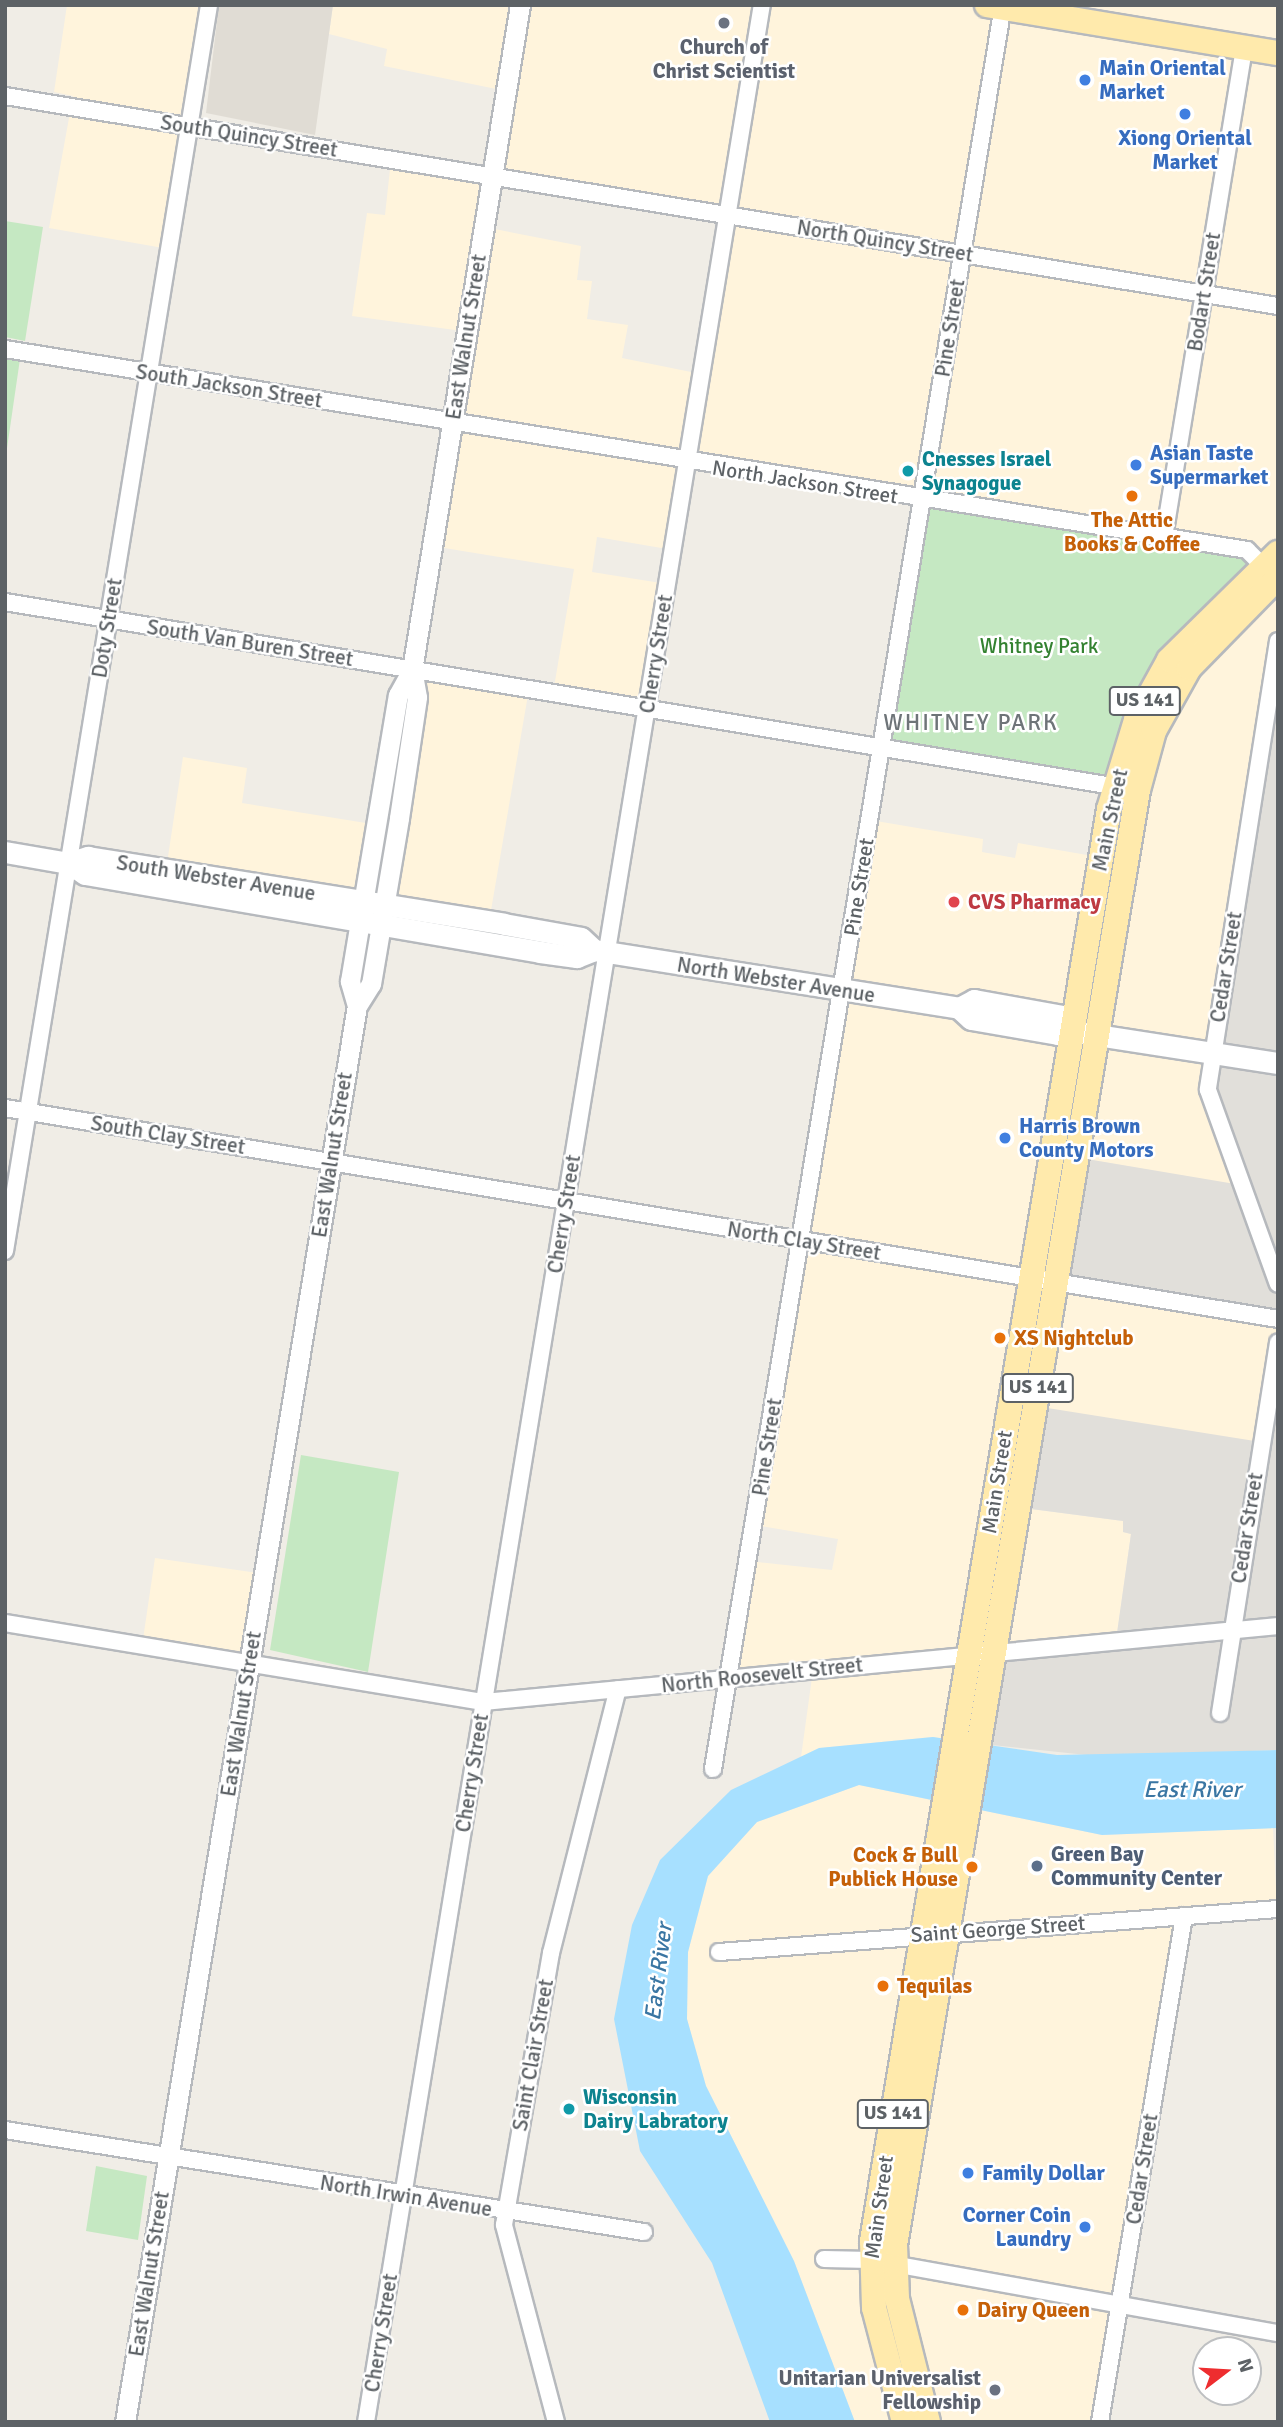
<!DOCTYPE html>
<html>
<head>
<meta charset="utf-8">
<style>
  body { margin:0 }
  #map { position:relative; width:1283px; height:2427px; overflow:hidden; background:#f0ede6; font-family:Signika,sans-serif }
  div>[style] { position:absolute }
  .commercial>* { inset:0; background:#fff4dc }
  .industrial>* { inset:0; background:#e1dfda }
  .education>* { inset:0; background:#e0dcd4 }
  .green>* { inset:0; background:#c5e8c2 }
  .water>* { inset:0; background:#a7e0ff }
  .roads { filter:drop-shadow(2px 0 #b6b9bd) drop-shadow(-2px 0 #b6b9bd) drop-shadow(0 2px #b6b9bd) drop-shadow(0 -2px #b6b9bd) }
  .minor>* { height:16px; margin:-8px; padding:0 8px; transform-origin:8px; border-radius:8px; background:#fff }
  .tertiary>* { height:19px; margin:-9.5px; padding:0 9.5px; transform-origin:9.5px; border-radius:9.5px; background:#fff }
  .secondary>* { height:21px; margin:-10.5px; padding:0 10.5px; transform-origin:10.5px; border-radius:10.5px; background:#fff }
  .primary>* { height:24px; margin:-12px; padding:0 12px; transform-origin:12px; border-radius:12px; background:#ffeaac }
  .dots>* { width:19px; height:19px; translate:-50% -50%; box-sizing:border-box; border:4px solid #fff; border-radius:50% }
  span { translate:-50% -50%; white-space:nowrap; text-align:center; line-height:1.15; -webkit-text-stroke:5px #fff; paint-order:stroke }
  .shield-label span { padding:2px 5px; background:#fff; border:2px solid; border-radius:5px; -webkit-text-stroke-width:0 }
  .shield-label { font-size:19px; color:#5d6266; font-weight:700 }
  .worship-label { font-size:21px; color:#5b616d; font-weight:700 }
  .right { translate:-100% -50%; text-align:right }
  .shop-label { font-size:21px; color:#366cbe; font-weight:700 }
  .left { translate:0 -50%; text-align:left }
  .street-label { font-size:21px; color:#5d6266 }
  .culture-label { font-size:21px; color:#0d838f; font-weight:700 }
  .food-label { font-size:21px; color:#c56008; font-weight:700 }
  .park-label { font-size:21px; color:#348231 }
  .health-label { font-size:21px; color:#be3a42; font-weight:700 }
  .service-label { font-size:21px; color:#4e5e75; font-weight:700 }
  .neighbourhood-label { font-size:23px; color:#6e7478; letter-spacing:2px }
  .water-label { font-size:23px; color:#3a76a3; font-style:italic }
  .frame { position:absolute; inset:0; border:7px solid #5d6266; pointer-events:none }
  .north { position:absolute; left:1192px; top:2336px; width:70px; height:70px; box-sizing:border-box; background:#fff; border:2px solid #bec0c2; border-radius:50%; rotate:73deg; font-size:19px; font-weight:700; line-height:28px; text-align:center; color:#5d6266 }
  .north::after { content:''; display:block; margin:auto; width:24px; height:32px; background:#ee2d2f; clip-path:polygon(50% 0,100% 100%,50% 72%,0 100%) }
</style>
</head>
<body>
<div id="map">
  <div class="commercial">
    <i style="clip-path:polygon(67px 5px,209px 5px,169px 249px,49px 228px,73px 96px,54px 92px)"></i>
    <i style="clip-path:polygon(evenodd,333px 5px,1278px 5px,1278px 641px,1242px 1186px,1051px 1153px,1278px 1319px,1262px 1442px,994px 1504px,1123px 1521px,1123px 1532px,1131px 1534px,1116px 1641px,964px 1742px,932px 1737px,820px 1748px,801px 1757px,813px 1670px,729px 1678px,748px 1561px,832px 1570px,838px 1539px,754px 1525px,870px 820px,983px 839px,982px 852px,1015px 858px,1018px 843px,1110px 859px,1122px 787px,1263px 562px,687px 462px,673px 550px,597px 537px,592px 572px,667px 584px,647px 709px,553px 693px,574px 569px,432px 546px,466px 338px,455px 330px,352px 316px,367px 213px,385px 215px,391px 160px,492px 176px,506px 91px,384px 66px,387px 49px,329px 34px,333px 5px,492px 177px,727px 215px,701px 374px,622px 358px,628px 325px,587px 319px,592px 281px,577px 280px,581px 246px,484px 227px,492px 177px)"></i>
    <i style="clip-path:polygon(412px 670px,529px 689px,489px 922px,166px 870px,183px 757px,247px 768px,242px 803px,397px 828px)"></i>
    <i style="clip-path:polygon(155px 1558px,264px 1574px,249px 1663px,142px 1646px)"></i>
    <i style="clip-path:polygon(859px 1785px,1102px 1835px,1273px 1828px,1277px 1909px,1184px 1916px,1100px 2422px,855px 2422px,794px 2261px,706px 2086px,687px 2019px,688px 1952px,708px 1876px,757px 1822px)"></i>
  </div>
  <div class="industrial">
    <i style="clip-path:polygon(1278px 641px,1278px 1319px,1032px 1279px,1051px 1153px,1241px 1185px,1208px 1090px)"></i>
    <i style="clip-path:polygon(1278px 1343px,1278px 1750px,1096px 1756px,964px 1742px,969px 1653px,1116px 1640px,1131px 1534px,1123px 1532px,1123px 1521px,994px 1504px,1010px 1402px,1261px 1442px)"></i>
  </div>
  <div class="education">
    <i style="clip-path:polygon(219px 5px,333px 5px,315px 135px,206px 113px)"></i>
  </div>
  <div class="green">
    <i style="clip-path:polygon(5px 221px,43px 227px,25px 341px,5px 337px)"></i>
    <i style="clip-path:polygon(5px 358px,20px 359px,5px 462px)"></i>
    <i style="clip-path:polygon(922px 501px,1247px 550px,1263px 562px,1202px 644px,1122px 787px,882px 748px)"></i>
    <i style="clip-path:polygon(301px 1455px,399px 1472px,368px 1672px,270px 1650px)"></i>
    <i style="clip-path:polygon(96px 2166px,147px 2176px,138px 2240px,86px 2231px)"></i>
  </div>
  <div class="water">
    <i style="clip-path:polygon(933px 1737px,1057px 1755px,1278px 1750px,1278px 1828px,1102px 1835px,859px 1785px,757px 1822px,708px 1876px,688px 1952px,687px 2019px,706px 2086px,794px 2261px,855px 2422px,770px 2422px,712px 2263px,640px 2151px,614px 2019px,632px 1925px,660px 1860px,731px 1790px,819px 1748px)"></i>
  </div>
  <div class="roads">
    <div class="minor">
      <i style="left:5px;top:96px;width:1290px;rotate:9.37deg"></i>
      <i style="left:5px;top:349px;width:1258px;rotate:9.19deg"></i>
      <i style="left:1247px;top:550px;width:31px;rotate:45deg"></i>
      <i style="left:1164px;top:537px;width:496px;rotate:-80.7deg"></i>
      <i style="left:5px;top:602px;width:1135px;rotate:9.43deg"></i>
      <i style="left:1278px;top:641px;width:454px;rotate:98.9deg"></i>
      <i style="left:1208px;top:1090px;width:206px;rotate:70.2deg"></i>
      <i style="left:5px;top:1108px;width:1290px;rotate:9.41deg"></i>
      <i style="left:5px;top:1251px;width:1263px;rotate:-80.7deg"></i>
      <i style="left:5px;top:1623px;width:485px;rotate:9.4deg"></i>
      <i style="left:484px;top:1702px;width:798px;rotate:-5.47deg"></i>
      <i style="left:1220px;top:1713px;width:375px;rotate:-81.1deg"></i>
      <i style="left:713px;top:1769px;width:1788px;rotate:-80.66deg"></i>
      <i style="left:719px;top:1952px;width:561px;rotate:-4.4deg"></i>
      <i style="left:5px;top:2130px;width:647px;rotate:9.07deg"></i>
      <i style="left:824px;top:2259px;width:47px;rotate:1.2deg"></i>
      <i style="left:871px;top:2260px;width:413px;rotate:10.2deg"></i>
      <i style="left:366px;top:2422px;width:2449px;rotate:-80.7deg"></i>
      <i style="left:556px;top:2422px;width:204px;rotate:-104.8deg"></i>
      <i style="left:504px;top:2225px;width:276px;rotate:-80.2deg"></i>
      <i style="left:551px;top:1953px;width:272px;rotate:-75.8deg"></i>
      <i style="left:1100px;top:2422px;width:513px;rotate:-80.57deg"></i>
    </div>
    <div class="tertiary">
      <i style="left:357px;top:1006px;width:26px;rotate:-106deg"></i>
      <i style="left:350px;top:981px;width:290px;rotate:-80.5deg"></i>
      <i style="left:398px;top:695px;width:29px;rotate:-61deg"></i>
      <i style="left:412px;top:670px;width:674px;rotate:-80.78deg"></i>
      <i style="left:125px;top:2422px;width:1435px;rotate:-80.7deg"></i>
      <i style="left:357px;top:1006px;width:26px;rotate:-58deg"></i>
      <i style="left:371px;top:984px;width:168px;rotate:-80.4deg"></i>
      <i style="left:399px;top:818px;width:122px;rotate:-81.5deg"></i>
      <i style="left:417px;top:697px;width:27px;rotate:-100deg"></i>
    </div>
    <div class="secondary">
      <i style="left:5px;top:852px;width:65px;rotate:9.8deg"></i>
      <i style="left:69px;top:863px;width:19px;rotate:35deg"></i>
      <i style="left:85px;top:874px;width:462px;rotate:9.7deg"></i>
      <i style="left:540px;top:952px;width:37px;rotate:8deg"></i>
      <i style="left:577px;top:957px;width:18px;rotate:-22deg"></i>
      <i style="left:594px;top:950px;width:370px;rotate:9deg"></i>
      <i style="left:959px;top:1008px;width:17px;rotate:-28deg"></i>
      <i style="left:974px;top:1000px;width:89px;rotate:10.3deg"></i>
      <i style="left:1062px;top:1016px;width:17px;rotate:59deg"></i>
      <i style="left:69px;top:863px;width:20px;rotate:-18deg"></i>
      <i style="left:88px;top:857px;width:421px;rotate:9.1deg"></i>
      <i style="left:504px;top:924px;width:78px;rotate:10.3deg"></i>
      <i style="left:581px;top:938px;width:18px;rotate:43deg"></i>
      <i style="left:959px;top:1008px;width:16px;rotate:43deg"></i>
      <i style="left:971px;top:1019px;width:88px;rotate:9.8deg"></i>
      <i style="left:1058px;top:1034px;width:13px;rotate:-13deg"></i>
      <i style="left:1071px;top:1031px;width:209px;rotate:8.8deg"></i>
    </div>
    <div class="primary">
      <i style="left:987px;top:5px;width:295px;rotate:9.4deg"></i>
      <i style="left:904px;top:2422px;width:118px;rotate:-104.7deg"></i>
      <i style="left:874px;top:2308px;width:67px;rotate:-91.7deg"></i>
      <i style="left:872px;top:2241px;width:1451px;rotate:-80.6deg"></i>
      <i style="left:1109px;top:809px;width:93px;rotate:-73.1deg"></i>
      <i style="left:1136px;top:720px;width:68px;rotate:-61.2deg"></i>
      <i style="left:1169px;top:660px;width:153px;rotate:-44.5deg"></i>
      <i style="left:928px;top:2422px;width:127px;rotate:-104.1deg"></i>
      <i style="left:897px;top:2299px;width:54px;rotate:-92.1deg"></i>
      <i style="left:895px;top:2245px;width:1475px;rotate:-80.52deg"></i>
      <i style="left:1138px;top:790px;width:61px;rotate:-74.8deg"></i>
      <i style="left:1154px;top:731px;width:72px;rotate:-60.9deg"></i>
      <i style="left:1189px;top:668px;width:127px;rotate:-45.6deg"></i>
    </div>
  </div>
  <div class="dots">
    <i style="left:724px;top:23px;background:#6b7280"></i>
    <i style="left:1085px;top:80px;background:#3f7fe0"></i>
    <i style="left:1185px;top:114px;background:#3f7fe0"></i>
    <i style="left:1136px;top:465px;background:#3f7fe0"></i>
    <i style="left:908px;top:471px;background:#0f9aa8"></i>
    <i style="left:1132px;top:496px;background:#e8710a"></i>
    <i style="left:954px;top:902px;background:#e0444e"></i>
    <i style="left:1005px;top:1138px;background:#3f7fe0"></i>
    <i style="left:1000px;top:1338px;background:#e8710a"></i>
    <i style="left:1037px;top:1866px;background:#5c6f8a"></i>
    <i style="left:972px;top:1867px;background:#e8710a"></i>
    <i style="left:883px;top:1986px;background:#e8710a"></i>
    <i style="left:569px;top:2109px;background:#0f9aa8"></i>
    <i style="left:968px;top:2173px;background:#3f7fe0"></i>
    <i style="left:1085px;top:2227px;background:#3f7fe0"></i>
    <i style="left:963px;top:2310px;background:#e8710a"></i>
    <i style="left:995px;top:2390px;background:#6b7280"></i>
  </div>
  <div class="shield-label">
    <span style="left:1145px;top:701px">US 141</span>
    <span style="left:1038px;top:1388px">US 141</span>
    <span style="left:893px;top:2114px">US 141</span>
  </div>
  <div class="worship-label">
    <span style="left:724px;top:59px">Church of<br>Christ Scientist</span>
    <span class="right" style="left:981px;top:2390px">Unitarian Universalist<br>Fellowship</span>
  </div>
  <div class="shop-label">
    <span class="left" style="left:1099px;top:80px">Main Oriental<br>Market</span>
    <span style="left:1185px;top:150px">Xiong Oriental<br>Market</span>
    <span class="left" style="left:1150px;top:465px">Asian Taste<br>Supermarket</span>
    <span class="left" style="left:1019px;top:1138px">Harris Brown<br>County Motors</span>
    <span class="left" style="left:982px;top:2173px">Family Dollar</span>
    <span class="right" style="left:1071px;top:2227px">Corner Coin<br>Laundry</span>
  </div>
  <div class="street-label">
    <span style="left:249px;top:136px;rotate:9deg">South Quincy Street</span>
    <span style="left:885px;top:241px;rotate:9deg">North Quincy Street</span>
    <span style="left:1204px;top:292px;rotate:-81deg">Bodart Street</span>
    <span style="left:950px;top:328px;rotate:-81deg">Pine Street</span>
    <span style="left:466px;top:337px;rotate:-81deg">East Walnut Street</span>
    <span style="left:229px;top:386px;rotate:9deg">South Jackson Street</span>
    <span style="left:805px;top:482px;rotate:9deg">North Jackson Street</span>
    <span style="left:107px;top:628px;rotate:-81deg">Doty Street</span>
    <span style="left:250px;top:643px;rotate:9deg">South Van Buren Street</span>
    <span style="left:656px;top:654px;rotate:-81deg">Cherry Street</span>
    <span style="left:1110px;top:820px;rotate:-78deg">Main Street</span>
    <span style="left:216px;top:878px;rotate:9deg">South Webster Avenue</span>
    <span style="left:859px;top:887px;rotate:-81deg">Pine Street</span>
    <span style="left:1226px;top:967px;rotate:-81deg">Cedar Street</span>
    <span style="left:776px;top:980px;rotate:9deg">North Webster Avenue</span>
    <span style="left:168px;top:1135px;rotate:9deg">South Clay Street</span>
    <span style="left:332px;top:1155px;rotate:-81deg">East Walnut Street</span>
    <span style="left:564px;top:1214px;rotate:-81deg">Cherry Street</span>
    <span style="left:804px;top:1241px;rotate:9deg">North Clay Street</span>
    <span style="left:767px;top:1447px;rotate:-81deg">Pine Street</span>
    <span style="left:997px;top:1482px;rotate:-81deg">Main Street</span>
    <span style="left:1247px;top:1528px;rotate:-81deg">Cedar Street</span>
    <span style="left:762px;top:1675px;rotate:-6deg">North Roosevelt Street</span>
    <span style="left:241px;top:1714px;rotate:-81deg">East Walnut Street</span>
    <span style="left:472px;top:1773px;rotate:-81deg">Cherry Street</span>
    <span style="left:998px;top:1929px;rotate:-4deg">Saint George Street</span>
    <span style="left:533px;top:2055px;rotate:-80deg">Saint Clair Street</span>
    <span style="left:1142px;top:2169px;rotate:-81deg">Cedar Street</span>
    <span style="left:406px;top:2196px;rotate:9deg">North Irwin Avenue</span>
    <span style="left:879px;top:2207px;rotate:-82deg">Main Street</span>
    <span style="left:149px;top:2274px;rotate:-81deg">East Walnut Street</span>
    <span style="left:381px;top:2333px;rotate:-81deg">Cherry Street</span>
  </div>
  <div class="culture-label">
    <span class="left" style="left:922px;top:471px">Cnesses Israel<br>Synagogue</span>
    <span class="left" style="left:583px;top:2109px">Wisconsin<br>Dairy Labratory</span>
  </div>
  <div class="food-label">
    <span style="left:1132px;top:532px">The Attic<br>Books &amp; Coffee</span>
    <span class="left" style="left:1014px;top:1338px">XS Nightclub</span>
    <span class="right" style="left:958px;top:1867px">Cock &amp; Bull<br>Publick House</span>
    <span class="left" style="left:897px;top:1986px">Tequilas</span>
    <span class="left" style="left:977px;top:2310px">Dairy Queen</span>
  </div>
  <div class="park-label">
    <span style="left:1039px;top:646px">Whitney Park</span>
  </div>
  <div class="health-label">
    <span class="left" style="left:968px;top:902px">CVS Pharmacy</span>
  </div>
  <div class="service-label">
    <span class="left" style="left:1051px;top:1866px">Green Bay<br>Community Center</span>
  </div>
  <div class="neighbourhood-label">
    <span style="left:971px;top:723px">WHITNEY PARK</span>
  </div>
  <div class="water-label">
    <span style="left:1192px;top:1790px">East River</span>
    <span style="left:659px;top:1972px;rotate:-83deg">East River</span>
  </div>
  <div class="frame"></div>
  <div class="north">N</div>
</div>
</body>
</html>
